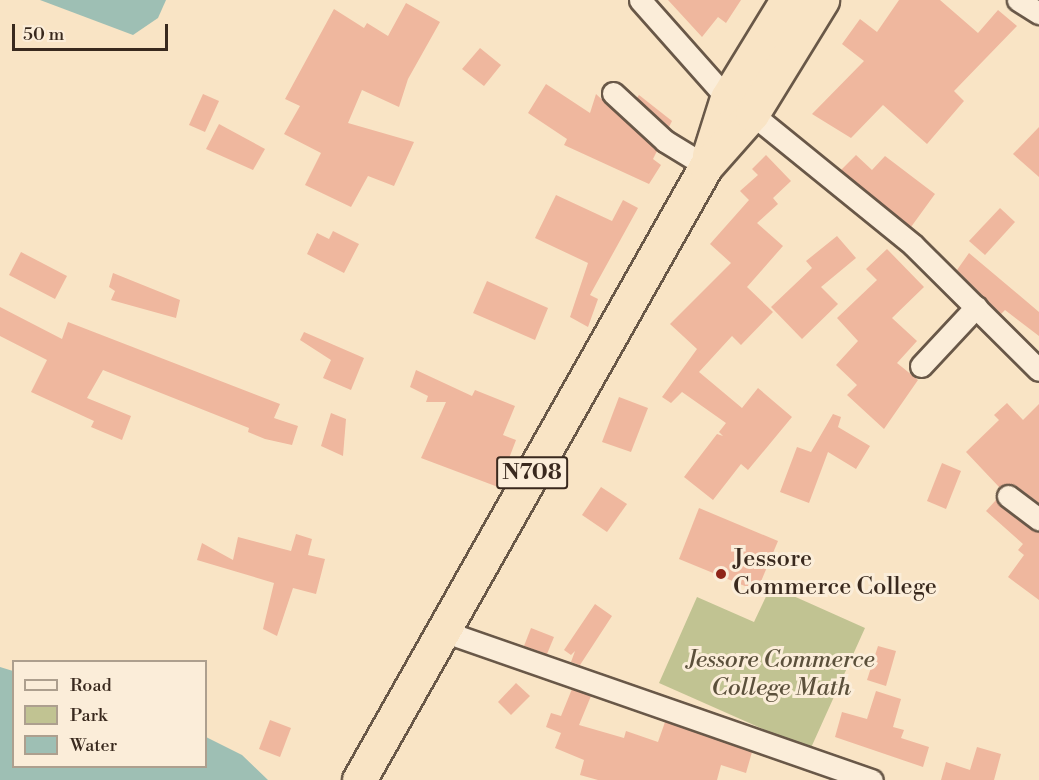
<!DOCTYPE html>
<html>
<head>
<meta charset="utf-8">
<style>
  body { margin:0 }
  #map { position:relative; width:1039px; height:780px; overflow:hidden; background:#f9e4c5; font-family:"Libre Bodoni",serif }
  div>[style] { position:absolute }
  .green>* { inset:0; background:#c1c392 }
  .water>* { inset:0; background:#9ebfb4 }
  .building>* { inset:0; background:#efb79e }
  .roads { filter:drop-shadow(2px 0 #695848) drop-shadow(-2px 0 #695848) drop-shadow(0 2px #695848) drop-shadow(0 -2px #695848) }
  .street>* { height:21px; margin:-10.5px; padding:0 10.5px; transform-origin:10.5px; border-radius:10.5px; background:#fbedd9 }
  .highway>* { height:33px; margin:-16.5px; padding:0 16.5px; transform-origin:16.5px; border-radius:16.5px; background:#f9e4c5 }
  .dots>* { width:16px; height:16px; translate:-50% -50%; box-sizing:border-box; border:3px solid #fbedd9; border-radius:50% }
  span { translate:-50% -50%; white-space:nowrap; text-align:center; line-height:1.15; -webkit-text-stroke:6px #fbedd9; paint-order:stroke }
  .shield-label span { padding:2px 4px; background:#fbedd9; border:2px solid; border-radius:4px; -webkit-text-stroke-width:0 }
  .shield-label { font-size:22px; color:#39291e; font-weight:700 }
  .poi-label { font-size:24px; color:#39291e }
  .left { translate:0 -50%; text-align:left }
  .park-label { font-size:24px; color:#5b503b; font-style:italic }
  .legend { position:absolute; left:12px; top:660px; width:195px; height:108px; box-sizing:border-box; background:#fbedd9; border:2px solid #ad9f8e; margin:0; padding:8px 10px; list-style:none; font-size:18px; color:#39291e }
  .legend li { display:flex; align-items:center; gap:12px; height:30px }
  .legend b { width:30px; border:2px solid #ad9f8e }
  .scale { position:absolute; left:12px; top:24px; width:156px; height:27px; box-sizing:border-box; border:3px solid #39291e; border-top:0; padding-left:8px; font-size:18px; line-height:21px; white-space:nowrap; color:#39291e; -webkit-text-stroke:4px #fbedd9; paint-order:stroke }
</style>
</head>
<body>
<div id="map">
  <div class="green">
    <i style="clip-path:polygon(771px 586px,865px 628px,810px 750px,659px 683px,697px 597px,754px 622px)"></i>
  </div>
  <div class="water">
    <i style="clip-path:polygon(40px 0,166px 0,158px 18px,133px 35px)"></i>
    <i style="clip-path:polygon(0 667px,13px 671px,14px 766px,206px 766px,206px 737px,242px 755px,268px 780px,0 780px)"></i>
  </div>
  <div class="building">
    <i style="clip-path:polygon(668px 0,741px 0,726px 23px,718px 17px,702px 37px)"></i>
    <i style="clip-path:polygon(899px 0,940px 0,978px 33px,998px 10px,1017px 26px,954px 91px,964px 101px,927px 144px,883px 105px,851px 138px,812px 114px,864px 61px,842px 44px,860px 19px,877px 32px)"></i>
    <i style="clip-path:polygon(406px 3px,440px 22px,408px 79px,399px 107px,362px 90px,348px 123px,414px 142px,394px 186px,368px 176px,351px 207px,305px 185px,321px 153px,284px 134px,300px 106px,285px 99px,334px 9px,364px 28px,367px 23px,388px 36px)"></i>
    <i style="clip-path:polygon(480px 48px,501px 65px,484px 86px,462px 69px)"></i>
    <i style="clip-path:polygon(546px 84px,590px 113px,596px 94px,657px 151px,653px 159px,661px 165px,649px 184px,564px 145px,567px 139px,528px 113px)"></i>
    <i style="clip-path:polygon(203px 94px,219px 101px,205px 132px,189px 125px)"></i>
    <i style="clip-path:polygon(639px 95px,672px 121px,669px 127px,637px 98px)"></i>
    <i style="clip-path:polygon(219px 124px,265px 149px,253px 170px,206px 149px)"></i>
    <i style="clip-path:polygon(1039px 127px,1039px 177px,1013px 154px)"></i>
    <i style="clip-path:polygon(766px 155px,791px 181px,773px 198px,778px 204px,757px 223px,783px 246px,747px 287px,773px 312px,741px 345px,732px 336px,699px 372px,742px 408px,758px 388px,792px 417px,748px 470px,741px 464px,713px 500px,684px 477px,717px 434px,723px 436px,719px 432px,726px 423px,682px 392px,671px 403px,662px 397px,697px 349px,670px 324px,731px 263px,710px 244px,749px 200px,740px 191px,758px 175px,752px 169px)"></i>
    <i style="clip-path:polygon(856px 155px,872px 170px,885px 156px,935px 194px,911px 227px,841px 170px)"></i>
    <i style="clip-path:polygon(556px 195px,612px 221px,623px 200px,638px 208px,590px 295px,598px 299px,588px 327px,570px 317px,588px 263px,535px 238px)"></i>
    <i style="clip-path:polygon(1000px 208px,1015px 222px,985px 255px,969px 241px)"></i>
    <i style="clip-path:polygon(333px 231px,359px 244px,344px 273px,307px 254px,317px 233px,329px 239px)"></i>
    <i style="clip-path:polygon(837px 236px,856px 258px,821px 287px,838px 304px,802px 339px,771px 307px,812px 268px,806px 261px)"></i>
    <i style="clip-path:polygon(887px 249px,924px 287px,892px 318px,917px 341px,897px 363px,918px 380px,884px 429px,847px 395px,857px 385px,836px 365px,858px 341px,837px 318px,877px 280px,866px 269px)"></i>
    <i style="clip-path:polygon(21px 252px,67px 276px,55px 299px,9px 275px)"></i>
    <i style="clip-path:polygon(969px 253px,1039px 312px,1039px 336px,1005px 310px,1001px 314px,957px 270px)"></i>
    <i style="clip-path:polygon(113px 273px,180px 300px,176px 318px,111px 300px,115px 291px,109px 287px)"></i>
    <i style="clip-path:polygon(487px 281px,548px 308px,535px 340px,473px 313px)"></i>
    <i style="clip-path:polygon(0 307px,62px 339px,68px 322px,280px 404px,274px 418px,298px 426px,292px 445px,265px 439px,248px 432px,249px 428px,103px 370px,87px 398px,131px 416px,122px 440px,91px 427px,94px 421px,31px 392px,47px 360px,0 336px)"></i>
    <i style="clip-path:polygon(304px 332px,364px 358px,351px 390px,323px 378px,331px 360px,300px 340px)"></i>
    <i style="clip-path:polygon(416px 370px,472px 396px,475px 390px,515px 406px,503px 435px,516px 440px,498px 487px,421px 458px,446px 402px,426px 402px,428px 396px,410px 387px)"></i>
    <i style="clip-path:polygon(619px 397px,648px 408px,631px 452px,602px 442px)"></i>
    <i style="clip-path:polygon(1007px 403px,1023px 420px,1039px 404px,1039px 503px,1015px 485px,999px 487px,966px 452px,999px 420px,994px 415px)"></i>
    <i style="clip-path:polygon(331px 413px,346px 419px,343px 456px,321px 446px)"></i>
    <i style="clip-path:polygon(833px 414px,841px 417px,838px 427px,870px 446px,856px 469px,828px 452px,809px 503px,780px 492px,797px 447px,811px 452px)"></i>
    <i style="clip-path:polygon(942px 463px,961px 471px,946px 509px,927px 501px)"></i>
    <i style="clip-path:polygon(601px 487px,627px 504px,607px 532px,582px 515px)"></i>
    <i style="clip-path:polygon(996px 500px,1039px 532px,1039px 600px,1008px 577px,1024px 555px,1018px 550px,1023px 544px,986px 511px)"></i>
    <i style="clip-path:polygon(699px 508px,778px 541px,757px 591px,679px 559px)"></i>
    <i style="clip-path:polygon(296px 534px,312px 539px,308px 555px,325px 559px,316px 594px,293px 588px,277px 636px,263px 629px,274px 583px,197px 560px,202px 543px,233px 560px,238px 537px,291px 551px)"></i>
    <i style="clip-path:polygon(595px 604px,612px 616px,580px 665px,571px 662px,575px 651px,571px 655px,564px 650px)"></i>
    <i style="clip-path:polygon(531px 628px,554px 637px,547px 654px,524px 646px)"></i>
    <i style="clip-path:polygon(878px 646px,896px 651px,886px 686px,867px 680px)"></i>
    <i style="clip-path:polygon(516px 683px,530px 696px,511px 715px,498px 702px)"></i>
    <i style="clip-path:polygon(572px 689px,591px 696px,579px 725px,624px 738px,626px 731px,658px 742px,665px 722px,752px 752px,746px 773px,721px 765px,717px 780px,598px 780px,580px 775px,584px 760px,555px 748px,561px 733px,546px 727px,551px 713px,561px 716px)"></i>
    <i style="clip-path:polygon(876px 691px,901px 699px,893px 727px,904px 730px,901px 738px,929px 747px,923px 767px,835px 737px,842px 712px,867px 719px)"></i>
    <i style="clip-path:polygon(270px 720px,291px 728px,280px 757px,259px 749px)"></i>
    <i style="clip-path:polygon(977px 747px,1001px 754px,994px 780px,941px 780px,946px 762px,970px 770px)"></i>
  </div>
  <div class="roads">
    <div class="street">
      <i style="left:640px;top:0;width:131px;rotate:48.4deg"></i>
      <i style="left:1018px;top:0;width:25px;rotate:32deg"></i>
      <i style="left:613px;top:93px;width:71px;rotate:42.7deg"></i>
      <i style="left:665px;top:141px;width:48px;rotate:31.4deg"></i>
      <i style="left:752px;top:114px;width:208px;rotate:39.1deg"></i>
      <i style="left:913px;top:245px;width:177px;rotate:44.8deg"></i>
      <i style="left:921px;top:366px;width:81px;rotate:-47deg"></i>
      <i style="left:1008px;top:496px;width:39px;rotate:37deg"></i>
      <i style="left:443px;top:631px;width:454px;rotate:19.2deg"></i>
    </div>
    <div class="highway">
      <i style="left:709px;top:155px;width:60px;rotate:-72.5deg"></i>
      <i style="left:727px;top:98px;width:115px;rotate:-58.5deg"></i>
      <i style="left:359px;top:780px;width:705px;rotate:-60.53deg"></i>
      <i style="left:706px;top:166px;width:69px;rotate:-48.5deg"></i>
      <i style="left:752px;top:114px;width:134px;rotate:-58.4deg"></i>
    </div>
  </div>
  <div class="dots">
    <i style="left:721px;top:574px;background:#8f2418"></i>
  </div>
  <div class="shield-label">
    <span style="left:532px;top:473px">N708</span>
  </div>
  <div class="poi-label">
    <span class="left" style="left:733px;top:574px">Jessore<br>Commerce College</span>
  </div>
  <div class="park-label">
    <span style="left:781px;top:675px">Jessore Commerce<br>College Math</span>
  </div>
  <ul class="legend">
  <li><b style="height:8px;background:#fbedd9"></b>Road</li>
  <li><b style="height:16px;background:#c1c392"></b>Park</li>
  <li><b style="height:16px;background:#9ebfb4"></b>Water</li>
  </ul>
  <div class="scale">50 m</div>
</div>
</body>
</html>
